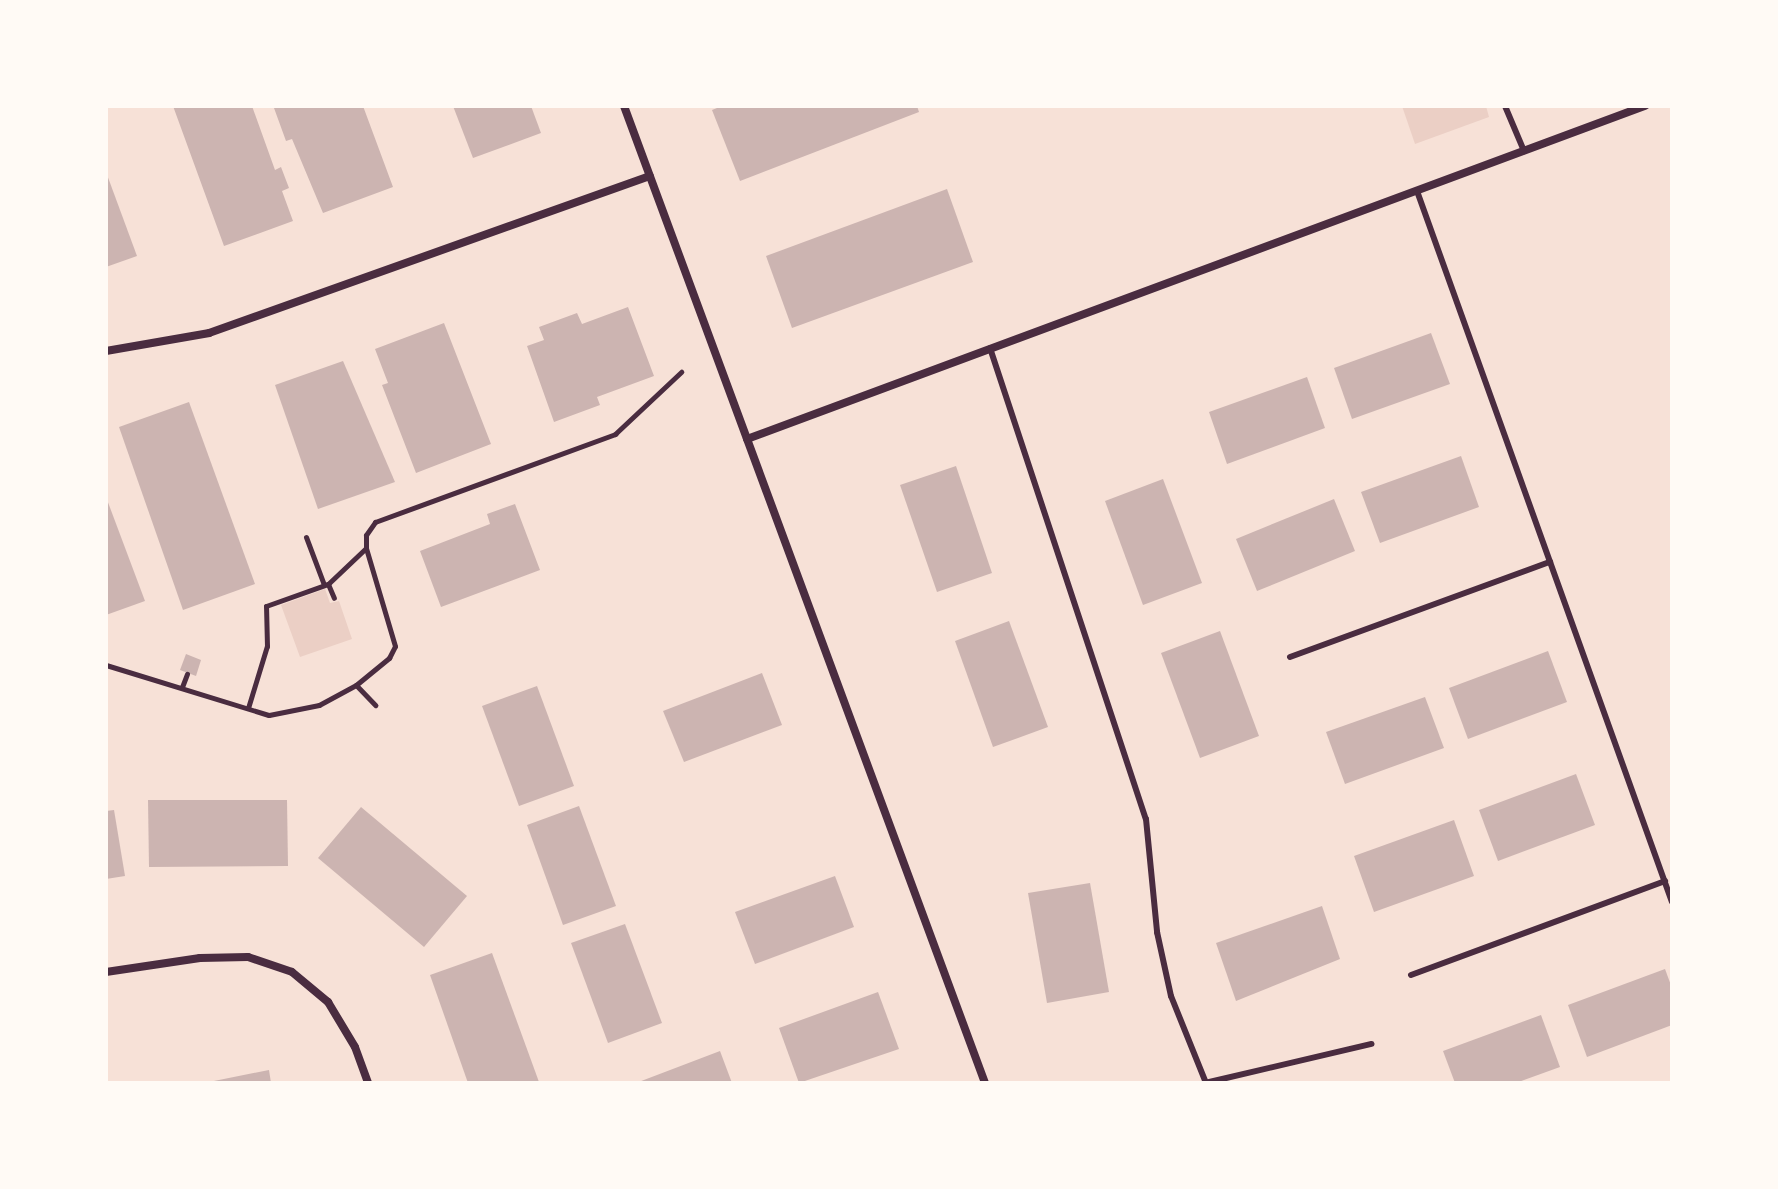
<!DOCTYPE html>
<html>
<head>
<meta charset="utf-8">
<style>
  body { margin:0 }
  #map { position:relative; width:1778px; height:1189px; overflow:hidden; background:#f7e1d7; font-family:Merriweather,serif }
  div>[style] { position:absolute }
  .green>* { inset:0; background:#ebcfc5 }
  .building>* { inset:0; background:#ccb4b1 }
  .path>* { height:5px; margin:-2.5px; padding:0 2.5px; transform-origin:2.5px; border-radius:2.5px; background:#4a2c40 }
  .service>* { height:6px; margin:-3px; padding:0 3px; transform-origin:3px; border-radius:3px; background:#4a2c40 }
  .minor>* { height:8px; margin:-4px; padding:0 4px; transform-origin:4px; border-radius:4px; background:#4a2c40 }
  span { translate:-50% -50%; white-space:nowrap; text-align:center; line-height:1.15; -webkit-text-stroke:8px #fffaf5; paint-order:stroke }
  .frame { position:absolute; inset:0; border:108px solid #fffaf5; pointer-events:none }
</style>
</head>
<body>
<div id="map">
  <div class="green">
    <i style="clip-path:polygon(1402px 106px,1486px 106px,1489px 117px,1415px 144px)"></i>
    <i style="clip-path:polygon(325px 589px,330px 603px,339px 601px,352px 639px,300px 657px,281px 605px)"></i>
  </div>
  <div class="building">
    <i style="clip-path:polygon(173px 106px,252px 106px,275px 170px,281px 167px,289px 188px,282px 191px,293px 221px,224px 246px)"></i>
    <i style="clip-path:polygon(280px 106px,363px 106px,393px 187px,323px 213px,292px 139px,286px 141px,274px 108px)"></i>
    <i style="clip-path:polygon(453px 106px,531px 106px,541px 133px,473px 158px)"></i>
    <i style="clip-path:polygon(722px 106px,917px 106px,919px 112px,740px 181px,712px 110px)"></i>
    <i style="clip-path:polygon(106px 172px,137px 256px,106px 267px)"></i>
    <i style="clip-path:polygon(947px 189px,973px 262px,792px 328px,766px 256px)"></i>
    <i style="clip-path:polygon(628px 307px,654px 376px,597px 397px,600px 405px,554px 422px,527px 346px,544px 340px,539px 327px,577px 313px,582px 324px)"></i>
    <i style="clip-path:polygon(444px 323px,491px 444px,416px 473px,382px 385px,388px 383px,375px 349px)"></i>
    <i style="clip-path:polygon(1431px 333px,1450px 384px,1352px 419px,1334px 368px)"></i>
    <i style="clip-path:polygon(343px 361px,395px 482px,318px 509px,275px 385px)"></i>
    <i style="clip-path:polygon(1307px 377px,1325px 428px,1227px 464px,1209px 412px)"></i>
    <i style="clip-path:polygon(189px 402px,255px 584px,183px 610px,119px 427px)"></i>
    <i style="clip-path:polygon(1461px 456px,1479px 507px,1380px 543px,1361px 492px)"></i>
    <i style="clip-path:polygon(956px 466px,992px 573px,937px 592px,900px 485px)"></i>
    <i style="clip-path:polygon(1163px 479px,1202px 583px,1143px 605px,1105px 501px)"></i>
    <i style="clip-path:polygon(106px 497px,145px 601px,106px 615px)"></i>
    <i style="clip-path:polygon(1334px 499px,1355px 551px,1257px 591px,1236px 539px)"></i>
    <i style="clip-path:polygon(515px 504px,540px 570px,441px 607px,420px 551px,490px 524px,487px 514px)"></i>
    <i style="clip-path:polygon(1009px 621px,1048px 727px,993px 747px,955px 641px)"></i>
    <i style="clip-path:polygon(1220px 631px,1259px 736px,1200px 758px,1161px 653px)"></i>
    <i style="clip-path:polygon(1548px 651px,1567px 702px,1468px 739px,1449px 688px)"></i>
    <i style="clip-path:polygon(186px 654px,201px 660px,196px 676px,180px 670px)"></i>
    <i style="clip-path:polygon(762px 673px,782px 725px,684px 762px,663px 711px)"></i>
    <i style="clip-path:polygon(537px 686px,574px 786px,519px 806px,482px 706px)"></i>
    <i style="clip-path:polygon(1425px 697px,1444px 748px,1345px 784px,1326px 732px)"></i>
    <i style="clip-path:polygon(1576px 774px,1595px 825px,1498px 861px,1479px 810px)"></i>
    <i style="clip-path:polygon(148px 800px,287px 800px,288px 866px,149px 867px)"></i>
    <i style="clip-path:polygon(579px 806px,616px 906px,563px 925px,527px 825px)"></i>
    <i style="clip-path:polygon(361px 807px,467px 896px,424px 947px,318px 858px)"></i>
    <i style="clip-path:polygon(114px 810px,125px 876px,106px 879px,106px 811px)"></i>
    <i style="clip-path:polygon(1454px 820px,1474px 876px,1374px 912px,1354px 856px)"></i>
    <i style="clip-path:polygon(835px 876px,854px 927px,755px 964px,735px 912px)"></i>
    <i style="clip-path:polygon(1090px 883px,1109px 992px,1047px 1003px,1028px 893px)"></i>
    <i style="clip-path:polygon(1322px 906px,1340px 959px,1236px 1001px,1216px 943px)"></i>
    <i style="clip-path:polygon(625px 924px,662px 1023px,608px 1043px,571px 943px)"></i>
    <i style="clip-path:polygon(492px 953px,539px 1082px,537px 1083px,468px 1083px,430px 975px)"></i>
    <i style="clip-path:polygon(1665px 969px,1672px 988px,1672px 1025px,1587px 1057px,1568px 1005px)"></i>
    <i style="clip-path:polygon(878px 992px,899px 1049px,799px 1083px,779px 1028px)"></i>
    <i style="clip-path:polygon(1541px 1015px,1560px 1067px,1516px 1083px,1455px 1083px,1443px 1051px)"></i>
    <i style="clip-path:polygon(720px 1051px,732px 1083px,636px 1083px)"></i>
    <i style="clip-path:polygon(269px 1070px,271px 1083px,209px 1083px,209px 1082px)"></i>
  </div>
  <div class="path">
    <i style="left:306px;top:537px;width:51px;rotate:69.4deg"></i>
    <i style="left:328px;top:584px;width:15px;rotate:67deg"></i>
    <i style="left:106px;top:665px;width:170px;rotate:17.1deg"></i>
    <i style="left:269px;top:715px;width:51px;rotate:-11.3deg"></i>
    <i style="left:319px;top:705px;width:42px;rotate:-28.4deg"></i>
    <i style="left:356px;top:685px;width:43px;rotate:-39.3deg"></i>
    <i style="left:389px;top:658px;width:13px;rotate:-63deg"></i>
    <i style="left:395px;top:646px;width:102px;rotate:-106.5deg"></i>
    <i style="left:366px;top:548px;width:13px;rotate:-90deg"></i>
    <i style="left:366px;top:535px;width:16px;rotate:-55deg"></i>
    <i style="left:375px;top:522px;width:256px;rotate:-20.1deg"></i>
    <i style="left:615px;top:434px;width:91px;rotate:-43.2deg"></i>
    <i style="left:356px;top:685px;width:28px;rotate:46deg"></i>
    <i style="left:182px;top:687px;width:14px;rotate:-69deg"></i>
    <i style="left:248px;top:708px;width:65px;rotate:-73deg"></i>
    <i style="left:267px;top:646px;width:40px;rotate:-91.4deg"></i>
    <i style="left:266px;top:606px;width:66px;rotate:-19.5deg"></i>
    <i style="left:328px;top:584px;width:52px;rotate:-43.5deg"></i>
  </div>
  <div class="service">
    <i style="left:1505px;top:106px;width:49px;rotate:67.1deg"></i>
    <i style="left:1417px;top:191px;width:755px;rotate:70.27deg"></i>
    <i style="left:990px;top:348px;width:496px;rotate:71.7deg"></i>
    <i style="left:1146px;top:819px;width:114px;rotate:84.4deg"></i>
    <i style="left:1157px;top:932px;width:66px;rotate:77.7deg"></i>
    <i style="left:1171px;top:996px;width:94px;rotate:68.1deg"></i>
    <i style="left:1290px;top:657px;width:277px;rotate:-20.1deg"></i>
    <i style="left:1411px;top:975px;width:271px;rotate:-20.3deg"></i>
    <i style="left:1205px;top:1083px;width:171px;rotate:-13.2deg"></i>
  </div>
  <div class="minor">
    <i style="left:624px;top:106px;width:1042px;rotate:69.72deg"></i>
    <i style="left:106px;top:351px;width:105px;rotate:-9.9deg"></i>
    <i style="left:209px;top:333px;width:468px;rotate:-19.6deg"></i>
    <i style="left:747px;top:439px;width:958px;rotate:-20.35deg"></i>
    <i style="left:106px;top:972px;width:95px;rotate:-8.5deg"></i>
    <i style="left:200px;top:958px;width:48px;rotate:-1.2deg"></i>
    <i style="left:248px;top:957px;width:46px;rotate:18.8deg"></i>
    <i style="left:292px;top:972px;width:47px;rotate:39.8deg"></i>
    <i style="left:328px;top:1002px;width:52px;rotate:59deg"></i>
    <i style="left:355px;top:1047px;width:38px;rotate:70deg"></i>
  </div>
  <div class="frame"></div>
</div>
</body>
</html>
